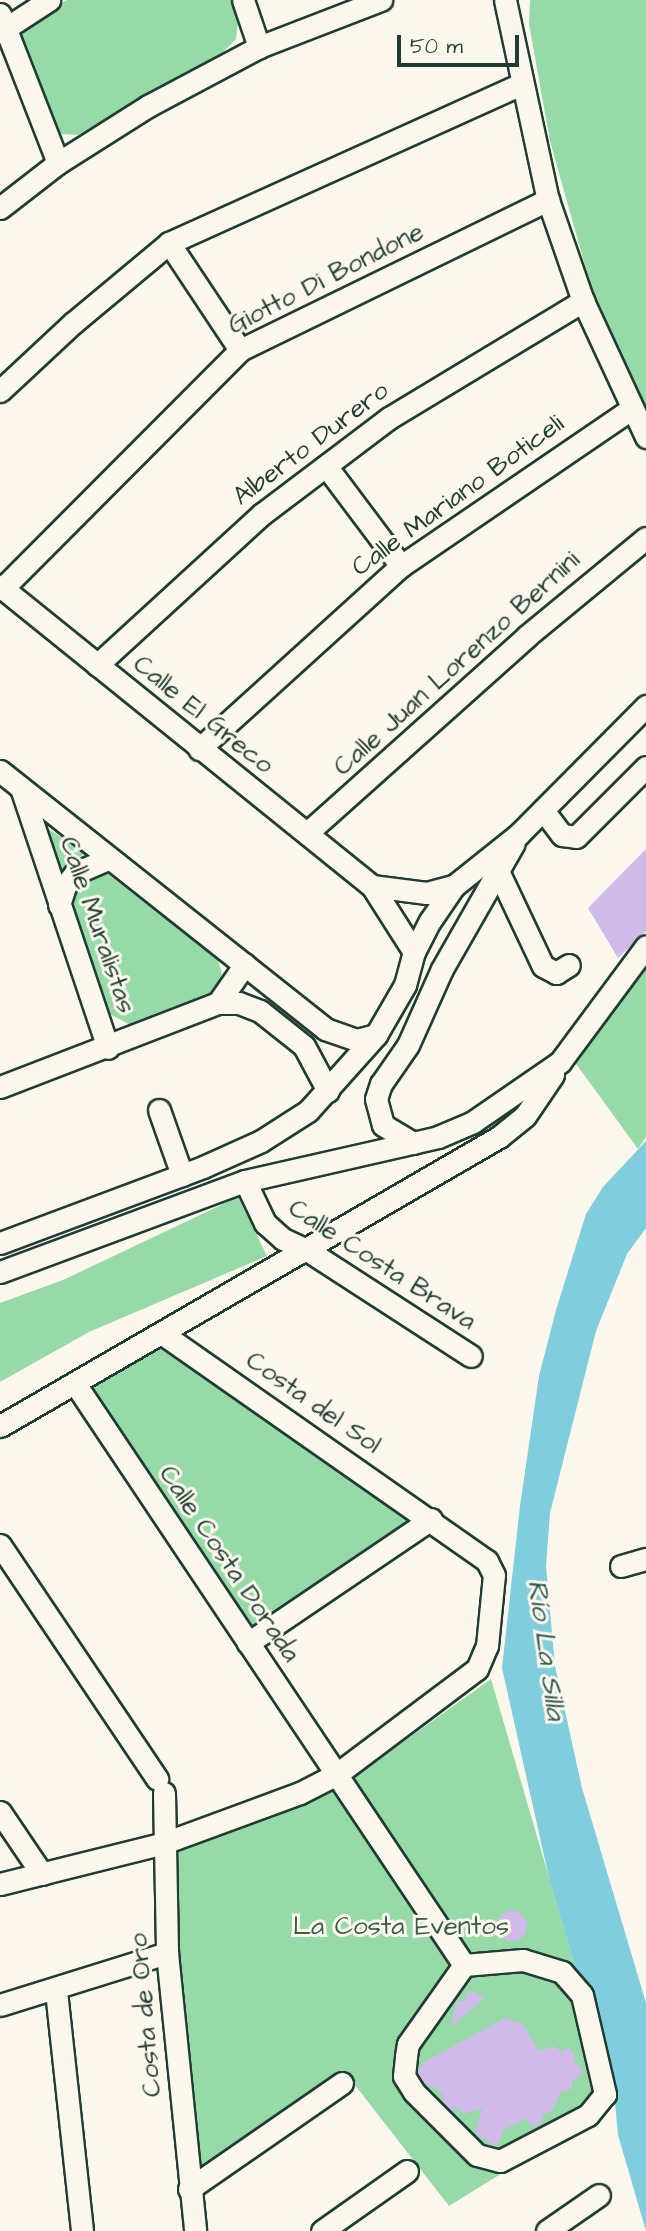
<!DOCTYPE html>
<html>
<head>
<meta charset="utf-8">
<style>
  body { margin:0 }
  #map { position:relative; width:646px; height:2231px; overflow:hidden; background:#fbf7ec; font-family:"Architects Daughter",sans-serif }
  div>[style] { position:absolute }
  .green>* { inset:0; background:#96dba7 }
  .water>* { inset:0; background:#7fcddd }
  .building>* { inset:0; background:#d0bae9 }
  .round { border-radius:50% }
  .roads { filter:drop-shadow(2px 0 #1f3d34) drop-shadow(-2px 0 #1f3d34) drop-shadow(0 2px #1f3d34) drop-shadow(0 -2px #1f3d34) }
  .minor>* { height:21px; margin:-10.5px; padding:0 10.5px; transform-origin:10.5px; border-radius:10.5px; background:#fbf7ec }
  span { translate:-50% -50%; white-space:nowrap; text-align:center; line-height:1.15; -webkit-text-stroke:6px #fbf7ec; paint-order:stroke }
  .street-label { font-size:26px; color:#1f3d34 }
  .park-label { font-size:26px; color:#375d4b }
  .water-label { font-size:28px; color:#325a56; font-style:italic }
  .scale { position:absolute; left:397px; top:35px; width:122px; height:32px; box-sizing:border-box; border:4px solid #1f3d34; border-top:0; padding-left:9px; font-size:21px; line-height:24px; white-space:nowrap; color:#1f3d34; -webkit-text-stroke:5px #fbf7ec; paint-order:stroke }
</style>
</head>
<body>
<div id="map">
  <div class="green">
    <i style="clip-path:polygon(67px 0,231px 0,238px 22px,236px 39px,223px 52px,78px 135px,61px 134px,45px 120px,14px 36px,24px 24px)"></i>
    <i style="clip-path:polygon(530px 0,646px 0,646px 412px,604px 324px,584px 262px,550px 141px,529px 24px)"></i>
    <i style="clip-path:polygon(35px 820px,85px 853px,56px 876px)"></i>
    <i style="clip-path:polygon(104px 871px,218px 960px,222px 974px,214px 994px,134px 1027px,108px 1013px,70px 902px,78px 883px)"></i>
    <i style="clip-path:polygon(646px 956px,646px 1137px,638px 1149px,574px 1061px)"></i>
    <i style="clip-path:polygon(238px 1197px,267px 1256px,89px 1332px,0 1382px,0 1303px,63px 1280px)"></i>
    <i style="clip-path:polygon(151px 1342px,413px 1518px,256px 1632px,87px 1384px)"></i>
    <i style="clip-path:polygon(491px 1679px,615px 2103px,449px 2206px,344px 2071px,194px 2180px,177px 1957px,177px 1848px,302px 1805px,357px 1775px)"></i>
  </div>
  <div class="water">
    <i style="clip-path:polygon(646px 1141px,646px 1228px,627px 1254px,596px 1331px,550px 1513px,546px 1566px,555px 1666px,582px 1788px,646px 2003px,646px 2231px,618px 2135px,615px 2103px,549px 1878px,502px 1668px,520px 1506px,539px 1376px,556px 1310px,586px 1214px,603px 1187px)"></i>
  </div>
  <div class="building">
    <i style="clip-path:polygon(646px 849px,646px 931px,618px 958px,588px 908px)"></i>
    <i class="round" style="left:497px;top:1911px;width:30px;height:30px"></i>
    <i style="clip-path:polygon(469px 1990px,485px 1998px,451px 2026px,456px 2002px,464px 2001px)"></i>
    <i style="clip-path:polygon(505px 2018px,523px 2024px,539px 2051px,555px 2046px,561px 2052px,569px 2048px,575px 2055px,574px 2062px,582px 2068px,581px 2076px,572px 2080px,572px 2089px,561px 2092px,552px 2111px,543px 2114px,542px 2124px,533px 2127px,526px 2119px,503px 2130px,497px 2147px,475px 2134px,482px 2108px,464px 2114px,458px 2108px,451px 2111px,443px 2102px,444px 2096px,433px 2086px,428px 2087px,417px 2073px,424px 2062px)"></i>
  </div>
  <div class="roads">
    <div class="minor">
      <i style="left:243px;top:0;width:50px;rotate:71.2deg"></i>
      <i style="left:505px;top:0;width:205px;rotate:77.9deg"></i>
      <i style="left:548px;top:200px;width:107px;rotate:70.9deg"></i>
      <i style="left:583px;top:301px;width:150px;rotate:65.1deg"></i>
      <i style="left:0;top:14px;width:160px;rotate:68.7deg"></i>
      <i style="left:0;top:32px;width:59px;rotate:-33.1deg"></i>
      <i style="left:0;top:208px;width:73px;rotate:-37.8deg"></i>
      <i style="left:58px;top:163px;width:107px;rotate:-32.3deg"></i>
      <i style="left:148px;top:106px;width:126px;rotate:-28deg"></i>
      <i style="left:259px;top:47px;width:131px;rotate:-21.1deg"></i>
      <i style="left:169px;top:243px;width:128px;rotate:56.4deg"></i>
      <i style="left:0;top:391px;width:100px;rotate:-43deg"></i>
      <i style="left:73px;top:323px;width:125px;rotate:-39.8deg"></i>
      <i style="left:169px;top:243px;width:386px;rotate:-24.3deg"></i>
      <i style="left:326px;top:466px;width:125px;rotate:53.1deg"></i>
      <i style="left:0;top:586px;width:478px;rotate:38.9deg"></i>
      <i style="left:372px;top:886px;width:78px;rotate:57.5deg"></i>
      <i style="left:3px;top:588px;width:336px;rotate:-45.1deg"></i>
      <i style="left:240px;top:350px;width:343px;rotate:-26deg"></i>
      <i style="left:97px;top:665px;width:224px;rotate:-42.5deg"></i>
      <i style="left:262px;top:514px;width:159px;rotate:-37.1deg"></i>
      <i style="left:389px;top:418px;width:227px;rotate:-31.1deg"></i>
      <i style="left:199px;top:749px;width:273px;rotate:-42.2deg"></i>
      <i style="left:401px;top:566px;width:278px;rotate:-34.3deg"></i>
      <i style="left:0;top:771px;width:415px;rotate:38.4deg"></i>
      <i style="left:325px;top:1029px;width:34px;rotate:19deg"></i>
      <i style="left:357px;top:1040px;width:20px;rotate:-15deg"></i>
      <i style="left:21px;top:788px;width:274px;rotate:71.5deg"></i>
      <i style="left:543px;top:810px;width:31px;rotate:53deg"></i>
      <i style="left:562px;top:835px;width:14px;rotate:8deg"></i>
      <i style="left:576px;top:837px;width:99px;rotate:-45deg"></i>
      <i style="left:307px;top:833px;width:295px;rotate:-41.8deg"></i>
      <i style="left:527px;top:636px;width:154px;rotate:-39.5deg"></i>
      <i style="left:498px;top:871px;width:105px;rotate:64.7deg"></i>
      <i style="left:543px;top:966px;width:15px;rotate:28deg"></i>
      <i style="left:556px;top:973px;width:15px;rotate:-32deg"></i>
      <i style="left:372px;top:886px;width:55px;rotate:7.3deg"></i>
      <i style="left:427px;top:893px;width:28px;rotate:-15deg"></i>
      <i style="left:59px;top:905px;width:20px;rotate:-72deg"></i>
      <i style="left:65px;top:886px;width:16px;rotate:-52deg"></i>
      <i style="left:75px;top:873px;width:36px;rotate:-23deg"></i>
      <i style="left:218px;top:1003px;width:47px;rotate:-55.3deg"></i>
      <i style="left:0;top:1087px;width:234px;rotate:-21.1deg"></i>
      <i style="left:218px;top:1003px;width:21px"></i>
      <i style="left:239px;top:1003px;width:22px;rotate:21deg"></i>
      <i style="left:260px;top:1011px;width:56px;rotate:38.5deg"></i>
      <i style="left:304px;top:1046px;width:51px;rotate:61.9deg"></i>
      <i style="left:159px;top:1110px;width:69px;rotate:70.5deg"></i>
      <i style="left:413px;top:1143px;width:35px;rotate:-149deg"></i>
      <i style="left:383px;top:1125px;width:27px;rotate:-105deg"></i>
      <i style="left:376px;top:1099px;width:16px;rotate:-72deg"></i>
      <i style="left:381px;top:1084px;width:47px;rotate:-55.3deg"></i>
      <i style="left:408px;top:1045px;width:83px;rotate:-65.9deg"></i>
      <i style="left:442px;top:969px;width:145px;rotate:-60.3deg"></i>
      <i style="left:245px;top:1181px;width:47px;rotate:64.5deg"></i>
      <i style="left:265px;top:1223px;width:24px;rotate:42deg"></i>
      <i style="left:283px;top:1239px;width:26px;rotate:25deg"></i>
      <i style="left:307px;top:1250px;width:195px;rotate:32.9deg"></i>
      <i style="left:0;top:1243px;width:217px;rotate:-20.5deg"></i>
      <i style="left:203px;top:1167px;width:64px;rotate:-24.1deg"></i>
      <i style="left:261px;top:1141px;width:56px;rotate:-32.6deg"></i>
      <i style="left:308px;top:1111px;width:102px;rotate:-48.2deg"></i>
      <i style="left:376px;top:1035px;width:58px;rotate:-59.9deg"></i>
      <i style="left:405px;top:985px;width:34px;rotate:-75deg"></i>
      <i style="left:414px;top:952px;width:35px;rotate:-63deg"></i>
      <i style="left:430px;top:921px;width:42px;rotate:-55.6deg"></i>
      <i style="left:454px;top:886px;width:82px;rotate:-38.6deg"></i>
      <i style="left:518px;top:835px;width:182px;rotate:-45.2deg"></i>
      <i style="left:0;top:1272px;width:261px;rotate:-20.4deg"></i>
      <i style="left:245px;top:1181px;width:198px;rotate:-12.8deg"></i>
      <i style="left:438px;top:1137px;width:38px;rotate:-23deg"></i>
      <i style="left:473px;top:1122px;width:106px;rotate:-34.6deg"></i>
      <i style="left:560px;top:1062px;width:144px;rotate:-53.4deg"></i>
      <i style="left:76px;top:1385px;width:698px;rotate:56.22deg"></i>
      <i style="left:0;top:1426px;width:577px;rotate:-30.08deg"></i>
      <i style="left:499px;top:1137px;width:33px;rotate:-39deg"></i>
      <i style="left:525px;top:1116px;width:50px;rotate:-55.7deg"></i>
      <i style="left:0;top:1545px;width:282px;rotate:56.1deg"></i>
      <i style="left:621px;top:1566px;width:26px;rotate:-16deg"></i>
      <i style="left:248px;top:1643px;width:221px;rotate:-34.1deg"></i>
      <i style="left:164px;top:1793px;width:160px;rotate:88.9deg"></i>
      <i style="left:167px;top:1953px;width:279px;rotate:84.2deg"></i>
      <i style="left:0;top:1812px;width:75px;rotate:55.9deg"></i>
      <i style="left:0;top:1884px;width:169px;rotate:-14deg"></i>
      <i style="left:164px;top:1843px;width:145px;rotate:-20.2deg"></i>
      <i style="left:300px;top:1793px;width:42px;rotate:-27.2deg"></i>
      <i style="left:337px;top:1774px;width:175px;rotate:-36.9deg"></i>
      <i style="left:477px;top:1669px;width:25px;rotate:-67deg"></i>
      <i style="left:487px;top:1646px;width:71px;rotate:-84.4deg"></i>
      <i style="left:494px;top:1575px;width:16px;rotate:-117deg"></i>
      <i style="left:487px;top:1561px;width:396px;rotate:-145deg"></i>
      <i style="left:523px;top:1960px;width:41px;rotate:17.1deg"></i>
      <i style="left:562px;top:1972px;width:30px;rotate:49deg"></i>
      <i style="left:582px;top:1995px;width:102px;rotate:76.9deg"></i>
      <i style="left:605px;top:2094px;width:27px;rotate:129deg"></i>
      <i style="left:588px;top:2115px;width:99px;rotate:152.4deg"></i>
      <i style="left:500px;top:2161px;width:24px;rotate:-165deg"></i>
      <i style="left:477px;top:2155px;width:89px;rotate:-135deg"></i>
      <i style="left:414px;top:2092px;width:19px;rotate:-122deg"></i>
      <i style="left:404px;top:2076px;width:20px;rotate:-84deg"></i>
      <i style="left:406px;top:2056px;width:12px;rotate:-81deg"></i>
      <i style="left:408px;top:2044px;width:97px;rotate:-54.7deg"></i>
      <i style="left:464px;top:1965px;width:59px;rotate:-4.8deg"></i>
      <i style="left:56px;top:1991px;width:241px;rotate:83.8deg"></i>
      <i style="left:0;top:2005px;width:175px;rotate:-17.3deg"></i>
      <i style="left:189px;top:2189px;width:186px;rotate:-34.7deg"></i>
      <i style="left:322px;top:2231px;width:104px;rotate:-35.2deg"></i>
      <i style="left:547px;top:2231px;width:63px;rotate:-34.7deg"></i>
    </div>
  </div>
  <div class="street-label">
    <span style="left:326px;top:279px;rotate:-27deg">Giotto Di Bondone</span>
    <span style="left:311px;top:444px;rotate:-37deg">Alberto Durero</span>
    <span style="left:458px;top:496px;rotate:-36deg">Calle Mariano Boticeli</span>
    <span style="left:457px;top:664px;rotate:-42deg">Calle Juan Lorenzo Bernini</span>
    <span style="left:203px;top:715px;rotate:39deg">Calle El Greco</span>
    <span style="left:97px;top:925px;rotate:71deg">Calle Muralistas</span>
    <span style="left:382px;top:1265px;rotate:33deg">Calle Costa Brava</span>
    <span style="left:313px;top:1403px;rotate:35deg">Costa del Sol</span>
    <span style="left:229px;top:1564px;rotate:56deg">Calle Costa Dorada</span>
    <span style="left:146px;top:2015px;rotate:-95deg">Costa de Oro</span>
  </div>
  <div class="park-label">
    <span style="left:401px;top:1927px">La Costa Eventos</span>
  </div>
  <div class="water-label">
    <span style="left:546px;top:1650px;rotate:82deg">Río La Silla</span>
  </div>
  <div class="scale">50 m</div>
</div>
</body>
</html>
